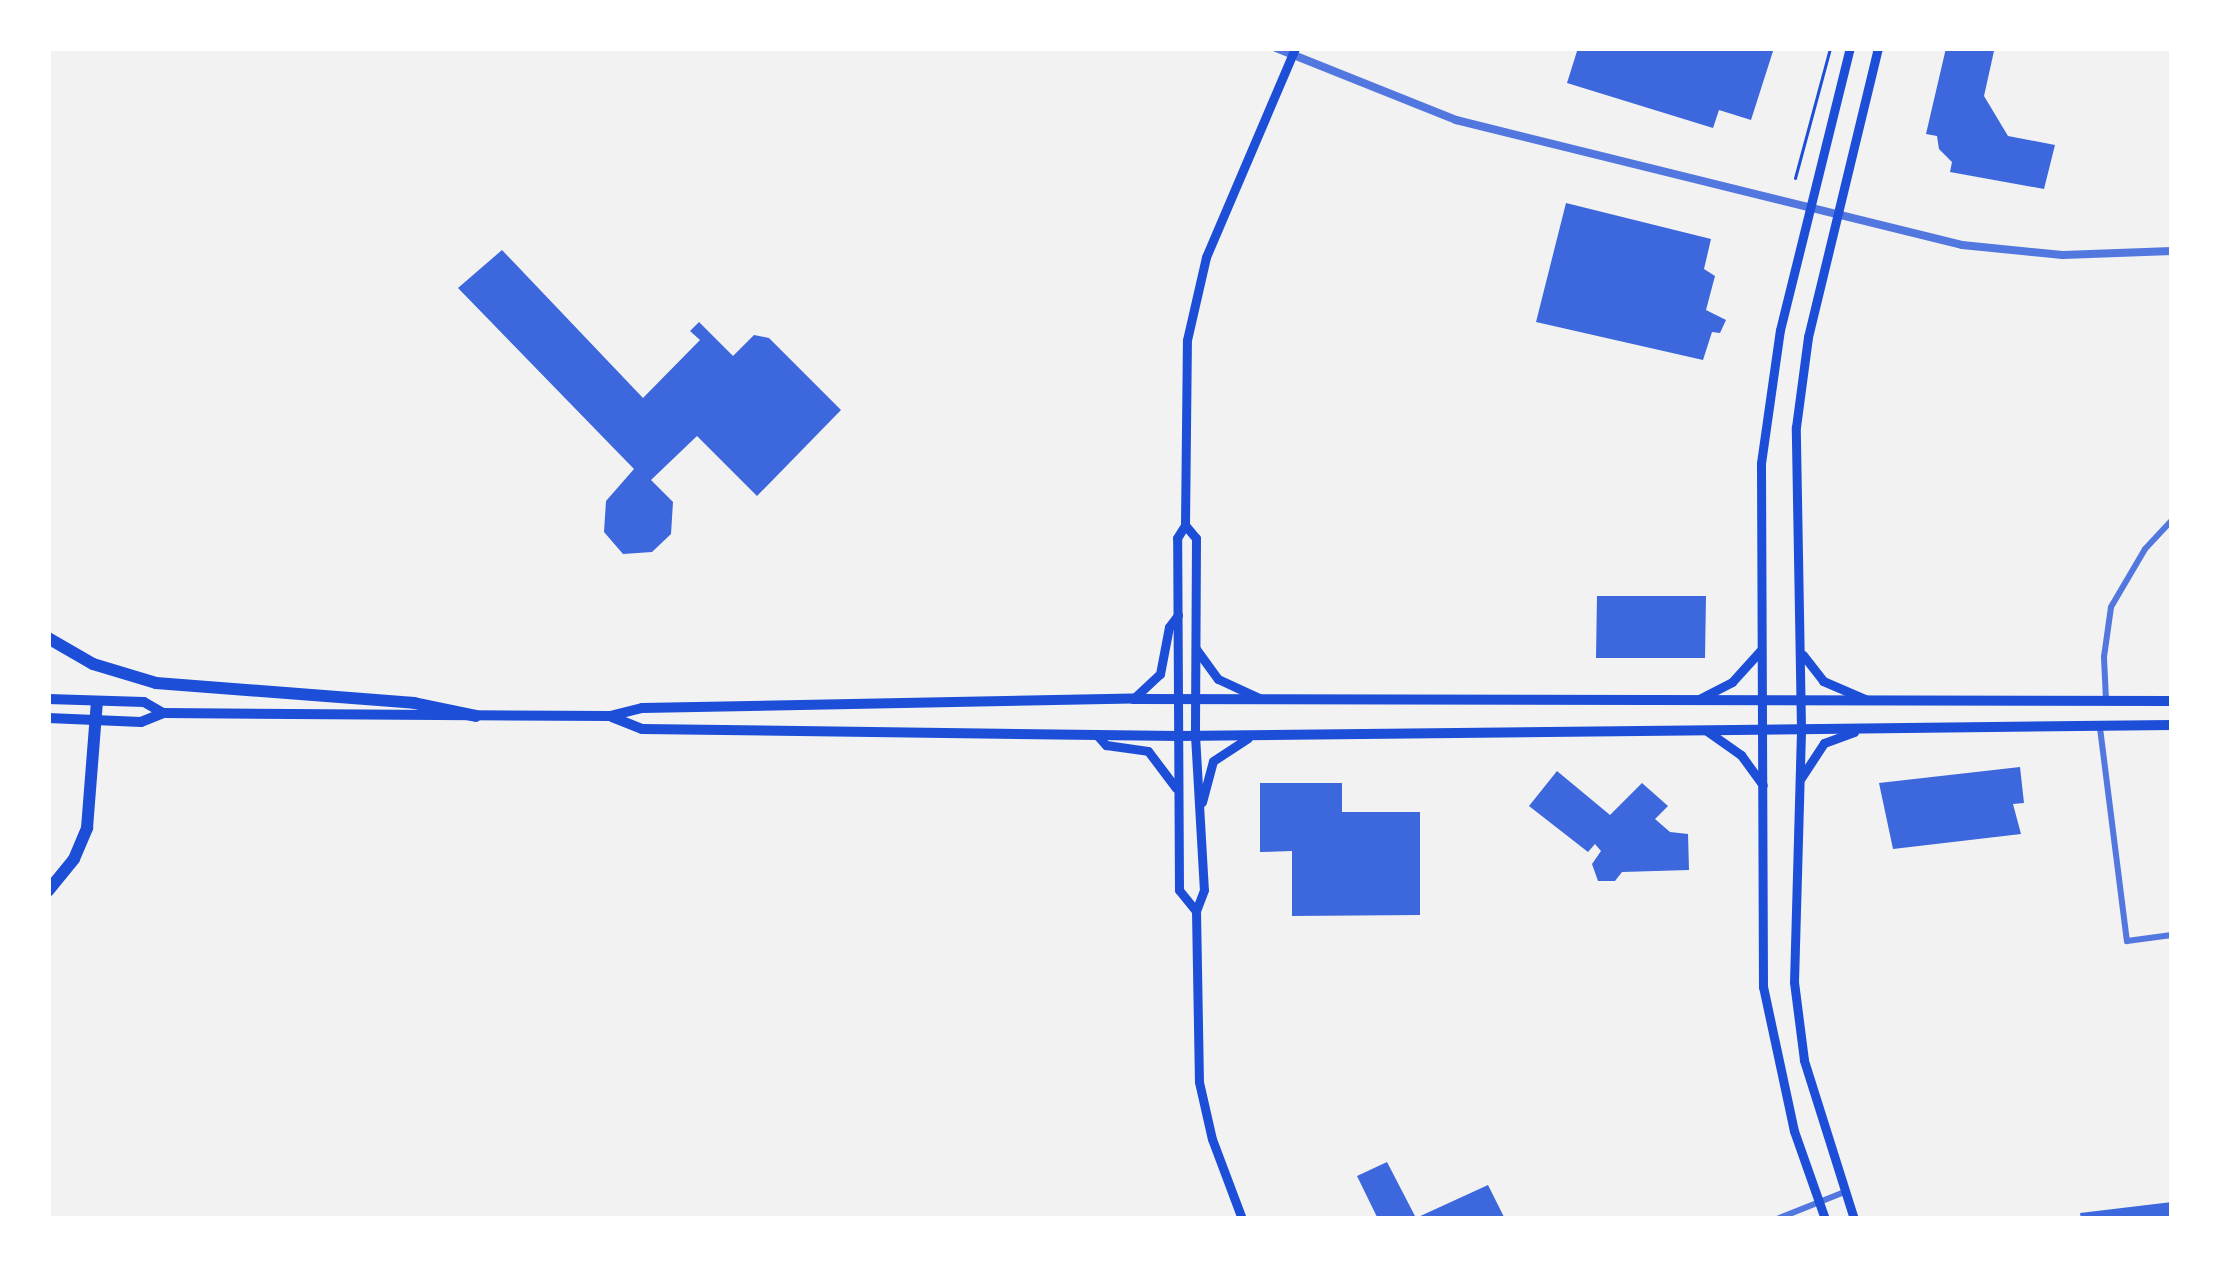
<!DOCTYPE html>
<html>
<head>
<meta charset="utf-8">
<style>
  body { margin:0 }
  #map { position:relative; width:2220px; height:1267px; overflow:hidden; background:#f2f2f2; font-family:"Fira Sans",sans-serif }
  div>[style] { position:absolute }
  .building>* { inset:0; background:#3d67dc }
  .path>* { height:3px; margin:-1.5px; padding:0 1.5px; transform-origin:1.5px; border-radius:1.5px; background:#1d4ed8 }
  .minor>* { height:6px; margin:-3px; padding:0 3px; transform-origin:3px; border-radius:3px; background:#5277de }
  .tertiary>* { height:8px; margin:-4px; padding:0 4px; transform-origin:4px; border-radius:4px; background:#5277de }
  .secondary>* { height:9px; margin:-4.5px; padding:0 4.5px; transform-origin:4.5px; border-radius:4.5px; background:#1d4ed8 }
  .primary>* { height:10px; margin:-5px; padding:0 5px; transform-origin:5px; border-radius:5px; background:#1d4ed8 }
  .motorway>* { height:12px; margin:-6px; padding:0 6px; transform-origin:6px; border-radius:6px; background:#1d4ed8 }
  span { translate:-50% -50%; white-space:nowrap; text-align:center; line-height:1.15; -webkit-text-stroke:12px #fff; paint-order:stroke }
  .frame { position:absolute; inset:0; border:51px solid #fff; pointer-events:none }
</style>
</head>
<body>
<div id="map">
  <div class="building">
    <i style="clip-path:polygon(1578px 48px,1774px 48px,1751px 120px,1719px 110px,1713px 128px,1567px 83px)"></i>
    <i style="clip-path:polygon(1946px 48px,1994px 51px,1984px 96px,2008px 136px,2055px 145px,2044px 189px,1950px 172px,1952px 162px,1939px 149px,1937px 136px,1926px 134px)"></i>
    <i style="clip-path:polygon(1566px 203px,1711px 239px,1704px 269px,1715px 276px,1706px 310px,1726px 320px,1720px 333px,1712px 332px,1703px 360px,1536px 322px)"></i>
    <i style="clip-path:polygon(502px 250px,643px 398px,700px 340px,690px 331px,699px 322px,733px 356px,754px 335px,769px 338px,841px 410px,757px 496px,697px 436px,651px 480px,673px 502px,671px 534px,652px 552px,623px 554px,604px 532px,606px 501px,634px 469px,458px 288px)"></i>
    <i style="clip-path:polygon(1597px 596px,1706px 596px,1705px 658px,1596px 658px)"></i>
    <i style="clip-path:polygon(2020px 767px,2024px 803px,2013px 804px,2021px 834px,1893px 849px,1879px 783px)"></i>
    <i style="clip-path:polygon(1557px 771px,1610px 815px,1642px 783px,1668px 806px,1655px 819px,1670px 832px,1688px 834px,1689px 870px,1622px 872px,1615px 881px,1598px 881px,1592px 864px,1601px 851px,1595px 844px,1588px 852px,1529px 806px)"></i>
    <i style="clip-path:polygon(1260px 783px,1342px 783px,1342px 812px,1420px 812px,1420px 915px,1292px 916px,1292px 851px,1260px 852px)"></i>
    <i style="clip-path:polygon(1387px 1162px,1416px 1218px,1488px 1185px,1505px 1219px,1378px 1219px,1357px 1176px)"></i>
    <i style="clip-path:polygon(2172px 1202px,2172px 1219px,2081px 1219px,2080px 1213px)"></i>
  </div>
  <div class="path">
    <i style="left:1795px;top:178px;width:135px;rotate:-74.9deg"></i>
  </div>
  <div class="minor">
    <i style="left:2106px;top:700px;width:43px;rotate:-92.7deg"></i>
    <i style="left:2104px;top:657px;width:50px;rotate:-82deg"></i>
    <i style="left:2111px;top:607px;width:67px;rotate:-59.6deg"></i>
    <i style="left:2145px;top:549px;width:40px;rotate:-47deg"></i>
    <i style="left:2100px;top:728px;width:215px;rotate:82.8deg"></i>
    <i style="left:2127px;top:941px;width:45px;rotate:-7.6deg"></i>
    <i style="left:1777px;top:1219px;width:70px;rotate:-21.8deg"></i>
  </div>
  <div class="tertiary">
    <i style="left:1276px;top:48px;width:194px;rotate:21.8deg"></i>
    <i style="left:1456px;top:120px;width:521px;rotate:13.88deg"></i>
    <i style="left:1962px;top:245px;width:101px;rotate:5.7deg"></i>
    <i style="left:2063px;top:255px;width:109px;rotate:-2.1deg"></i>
  </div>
  <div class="secondary">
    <i style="left:1185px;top:525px;width:17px;rotate:50deg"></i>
    <i style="left:1196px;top:538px;width:197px;rotate:90.3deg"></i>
    <i style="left:1195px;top:735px;width:155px;rotate:86.7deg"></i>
    <i style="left:1204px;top:890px;width:22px;rotate:111deg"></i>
    <i style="left:1196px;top:911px;width:171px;rotate:89deg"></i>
    <i style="left:1199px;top:1082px;width:58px;rotate:77.2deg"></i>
    <i style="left:1212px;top:1139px;width:85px;rotate:69.4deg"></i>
    <i style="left:1196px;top:649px;width:37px;rotate:54deg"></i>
    <i style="left:1218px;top:679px;width:45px;rotate:24.9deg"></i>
    <i style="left:1803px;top:655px;width:33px;rotate:52deg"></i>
    <i style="left:1823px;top:681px;width:46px;rotate:23.2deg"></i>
    <i style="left:1701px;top:698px;width:35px;rotate:-27deg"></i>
    <i style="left:1732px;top:682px;width:43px;rotate:-47.8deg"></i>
    <i style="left:1133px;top:699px;width:37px;rotate:-43deg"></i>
    <i style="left:1160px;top:674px;width:48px;rotate:-79.2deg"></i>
    <i style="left:1169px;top:627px;width:15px;rotate:-53deg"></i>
    <i style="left:1707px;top:731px;width:42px;rotate:35.2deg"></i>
    <i style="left:1741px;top:755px;width:37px;rotate:54deg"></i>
    <i style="left:1096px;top:734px;width:15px;rotate:48deg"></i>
    <i style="left:1106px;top:745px;width:42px;rotate:8.1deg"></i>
    <i style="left:1148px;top:751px;width:46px;rotate:52.9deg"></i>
    <i style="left:1801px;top:778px;width:42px;rotate:-56.7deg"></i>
    <i style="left:1824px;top:743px;width:32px;rotate:-20deg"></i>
    <i style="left:1202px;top:802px;width:42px;rotate:-75deg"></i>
    <i style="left:1213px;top:761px;width:42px;rotate:-33.3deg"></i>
    <i style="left:1196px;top:911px;width:27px;rotate:-129deg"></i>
    <i style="left:1179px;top:890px;width:352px;rotate:-90.3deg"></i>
    <i style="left:1177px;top:538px;width:15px;rotate:-58deg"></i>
    <i style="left:1185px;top:525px;width:185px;rotate:-89.4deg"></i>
    <i style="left:1187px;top:340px;width:85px;rotate:-77.1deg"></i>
    <i style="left:1206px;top:257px;width:227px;rotate:-66.9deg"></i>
    <i style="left:1825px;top:1219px;width:93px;rotate:-109.4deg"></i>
    <i style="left:1794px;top:1131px;width:147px;rotate:-102.1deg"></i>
    <i style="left:1763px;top:987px;width:524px;rotate:-90.22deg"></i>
    <i style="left:1761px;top:463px;width:134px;rotate:-81.9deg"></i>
    <i style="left:1780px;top:330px;width:291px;rotate:-76.1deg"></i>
    <i style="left:1854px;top:1219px;width:167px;rotate:-107.5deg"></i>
    <i style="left:1804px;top:1060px;width:79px;rotate:-97.3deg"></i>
    <i style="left:1794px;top:982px;width:254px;rotate:-88.4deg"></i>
    <i style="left:1801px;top:728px;width:301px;rotate:-91deg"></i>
    <i style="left:1796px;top:427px;width:91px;rotate:-82.4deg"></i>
    <i style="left:1808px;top:337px;width:297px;rotate:-76.4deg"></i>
  </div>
  <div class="primary">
    <i style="left:48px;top:699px;width:96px;rotate:1.8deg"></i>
    <i style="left:144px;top:702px;width:22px;rotate:30deg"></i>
    <i style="left:612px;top:717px;width:32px;rotate:22deg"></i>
    <i style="left:642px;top:729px;width:537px;rotate:0.75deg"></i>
    <i style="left:1179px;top:736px;width:993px;rotate:-0.63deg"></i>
    <i style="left:48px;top:718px;width:93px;rotate:2.5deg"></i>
    <i style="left:141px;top:722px;width:24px;rotate:-22deg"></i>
    <i style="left:163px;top:713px;width:447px;rotate:0.4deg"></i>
    <i style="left:610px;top:716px;width:33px;rotate:-14deg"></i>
    <i style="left:642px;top:708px;width:491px;rotate:-1.1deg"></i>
    <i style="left:1133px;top:699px;width:1039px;rotate:0.11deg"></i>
  </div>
  <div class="motorway">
    <i style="left:48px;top:638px;width:52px;rotate:30deg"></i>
    <i style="left:93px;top:664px;width:66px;rotate:16.8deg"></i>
    <i style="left:156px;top:683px;width:259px;rotate:4.4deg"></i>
    <i style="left:414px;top:703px;width:63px;rotate:11.8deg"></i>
    <i style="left:48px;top:891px;width:41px;rotate:-50.9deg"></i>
    <i style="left:74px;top:859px;width:34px;rotate:-67deg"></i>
    <i style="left:87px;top:828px;width:126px;rotate:-85.5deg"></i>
  </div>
  <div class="frame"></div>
</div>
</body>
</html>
